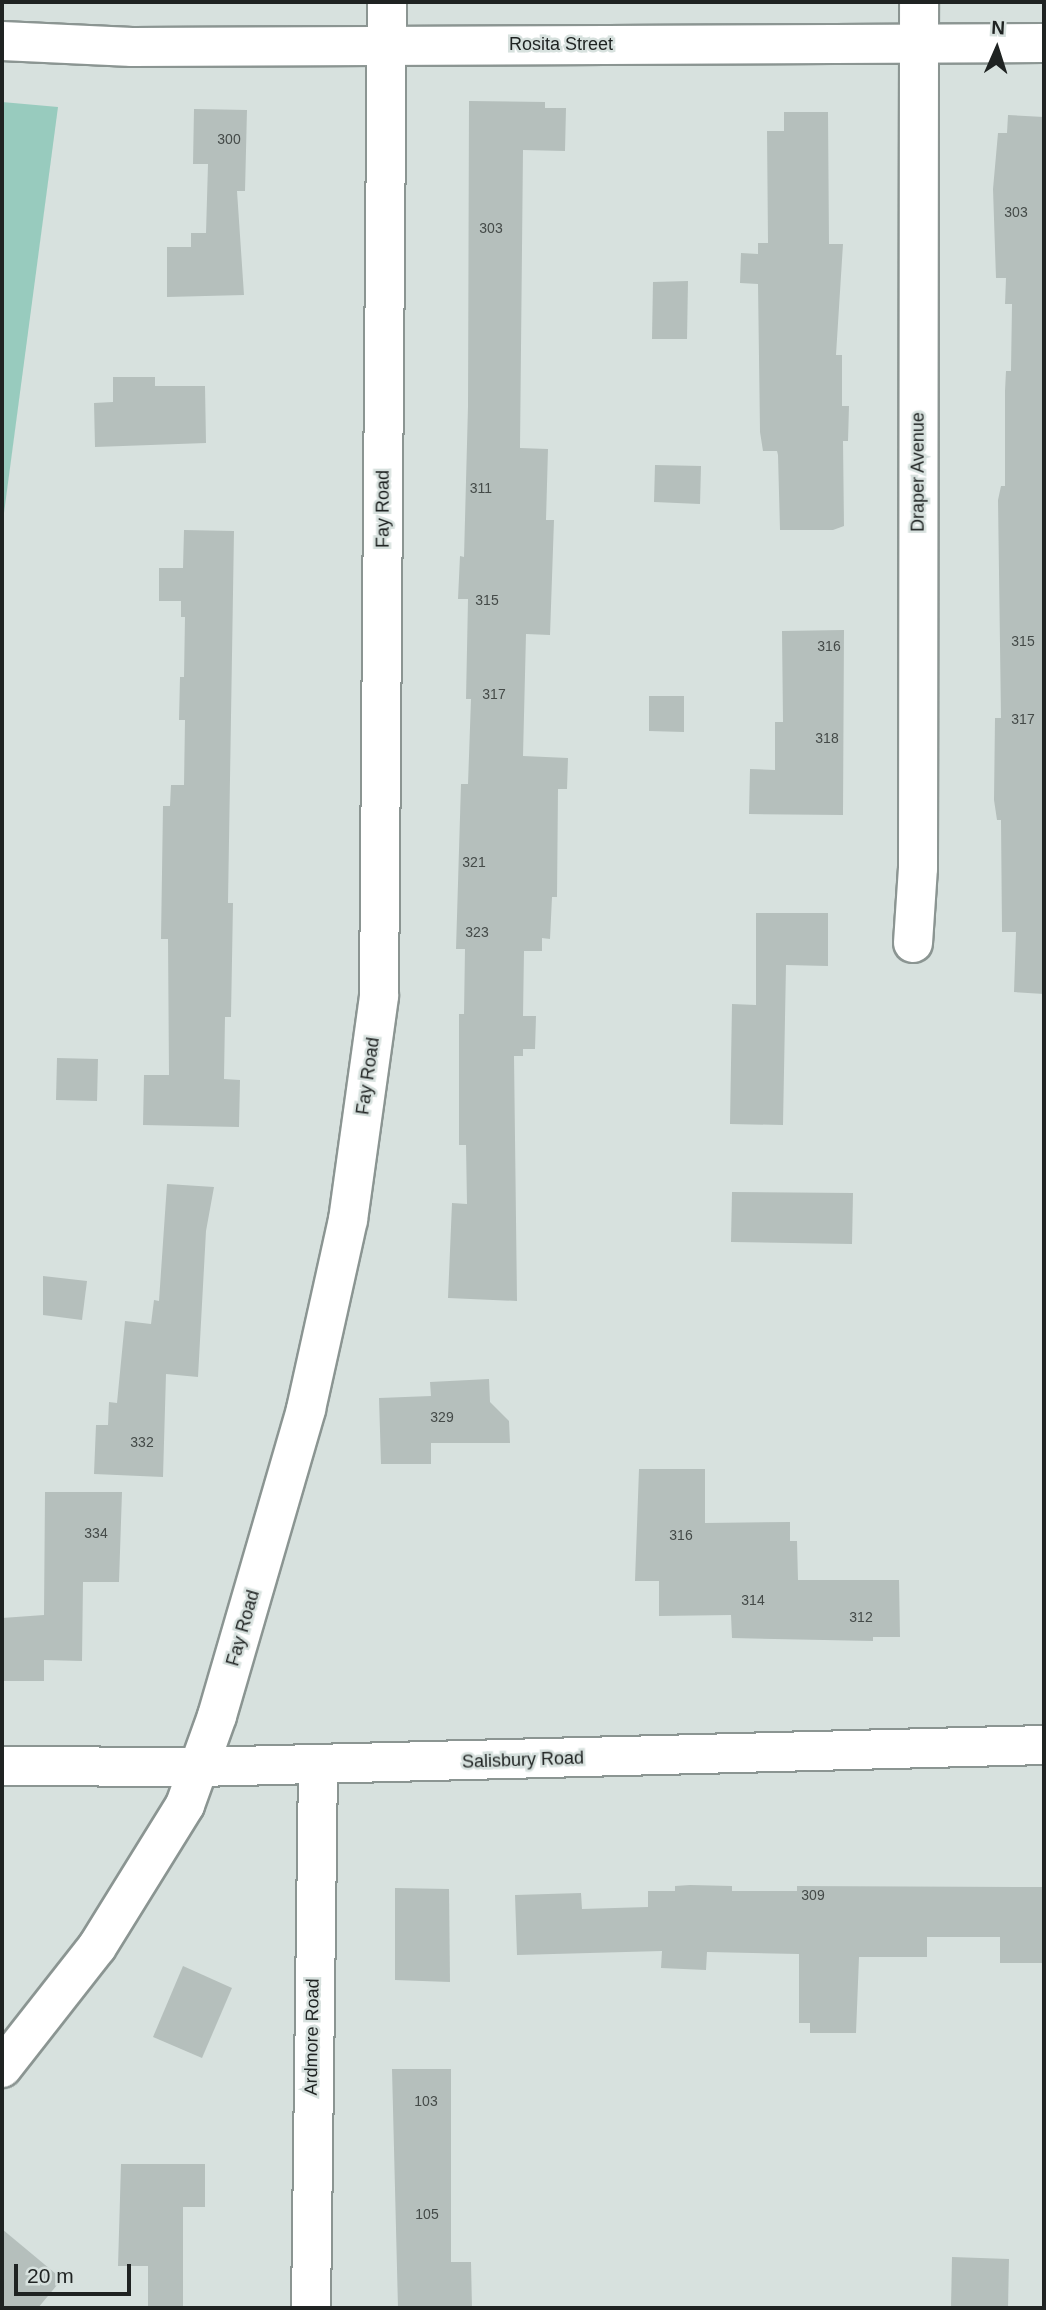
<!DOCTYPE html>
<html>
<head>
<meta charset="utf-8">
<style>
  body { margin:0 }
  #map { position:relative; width:1046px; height:2310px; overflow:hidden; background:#d7e1de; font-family:Arial,sans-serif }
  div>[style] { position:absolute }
  .green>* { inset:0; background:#98cbbe }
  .building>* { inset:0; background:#b5bfbc }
  .roads { filter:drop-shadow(2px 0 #8b9592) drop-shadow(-2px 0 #8b9592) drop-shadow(0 2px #8b9592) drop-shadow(0 -2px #8b9592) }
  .street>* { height:38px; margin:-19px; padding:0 19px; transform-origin:19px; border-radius:19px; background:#fff }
  .secondary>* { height:38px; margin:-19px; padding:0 19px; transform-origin:19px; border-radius:19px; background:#fff }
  span { translate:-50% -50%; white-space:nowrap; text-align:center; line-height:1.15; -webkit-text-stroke:5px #d7e1de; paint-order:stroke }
  .number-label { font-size:14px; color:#444a48 }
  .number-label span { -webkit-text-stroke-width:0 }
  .street-label { font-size:18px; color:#1f2322 }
  .frame { position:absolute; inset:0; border:4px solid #1f2322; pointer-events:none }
  .north { position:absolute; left:962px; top:14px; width:70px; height:70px; -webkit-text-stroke:5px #d7e1de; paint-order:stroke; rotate:3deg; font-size:19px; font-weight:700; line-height:28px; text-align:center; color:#1f2322 }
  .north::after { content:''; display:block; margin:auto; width:24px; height:32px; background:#1f2322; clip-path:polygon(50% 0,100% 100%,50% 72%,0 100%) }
  .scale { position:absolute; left:14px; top:2264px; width:117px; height:32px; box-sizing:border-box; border:4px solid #1f2322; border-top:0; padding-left:9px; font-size:21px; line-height:24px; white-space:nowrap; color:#1f2322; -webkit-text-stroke:5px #d7e1de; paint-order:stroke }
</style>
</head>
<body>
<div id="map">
  <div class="green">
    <i style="clip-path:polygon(2px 102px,58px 107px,2px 528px)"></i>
  </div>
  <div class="building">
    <i style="clip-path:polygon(469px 101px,545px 102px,545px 108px,566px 108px,565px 151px,523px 150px,520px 448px,548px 449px,546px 520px,554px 520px,550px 635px,526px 634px,523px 756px,568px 758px,567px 789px,558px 789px,557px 897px,552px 897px,550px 939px,542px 938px,542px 951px,524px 951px,523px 1016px,536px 1016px,535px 1049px,523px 1049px,523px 1056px,514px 1056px,517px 1301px,448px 1298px,452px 1203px,467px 1204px,466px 1145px,459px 1145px,459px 1014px,464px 1014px,465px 949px,456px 949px,461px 784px,468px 784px,471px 699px,466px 699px,468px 599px,458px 599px,460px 556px,464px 557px,468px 406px)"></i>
    <i style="clip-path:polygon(194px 109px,247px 110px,245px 191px,237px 191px,244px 295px,167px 297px,167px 247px,191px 247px,191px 233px,206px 233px,208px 164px,193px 164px)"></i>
    <i style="clip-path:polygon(784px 112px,828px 112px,829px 244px,843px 244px,836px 355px,842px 355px,842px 406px,849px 406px,848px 441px,843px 441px,844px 526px,833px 530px,780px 530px,778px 455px,777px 451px,763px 451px,760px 432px,758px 284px,740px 283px,741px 253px,758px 254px,758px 243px,768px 243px,767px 131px,784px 131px)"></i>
    <i style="clip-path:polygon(1008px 115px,1044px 117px,1044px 994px,1014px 992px,1016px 932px,1002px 932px,1001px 820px,997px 820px,994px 800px,995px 718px,1001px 718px,998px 500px,1001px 486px,1005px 486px,1005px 391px,1006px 371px,1011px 371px,1012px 304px,1005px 304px,1006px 278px,996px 278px,993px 189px,998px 133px,1007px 133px)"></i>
    <i style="clip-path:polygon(688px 281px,687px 339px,652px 339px,653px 282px)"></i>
    <i style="clip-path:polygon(113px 377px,155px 377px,155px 386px,205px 386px,206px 443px,95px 447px,94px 403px,113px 402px)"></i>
    <i style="clip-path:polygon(655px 465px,701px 466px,700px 504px,654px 502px)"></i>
    <i style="clip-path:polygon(184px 530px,234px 531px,228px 903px,233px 903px,231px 1017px,225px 1017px,224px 1079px,240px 1080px,239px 1127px,143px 1125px,144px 1075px,169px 1075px,168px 939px,161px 939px,163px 806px,170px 806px,171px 785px,184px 785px,185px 720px,179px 720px,180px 677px,184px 677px,185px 617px,181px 617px,181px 601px,159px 601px,159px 568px,183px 568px)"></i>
    <i style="clip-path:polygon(844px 630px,843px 815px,749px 814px,750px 769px,775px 770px,775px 722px,783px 722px,782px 631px)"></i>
    <i style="clip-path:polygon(649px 696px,684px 696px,684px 732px,649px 731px)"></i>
    <i style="clip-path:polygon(756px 913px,828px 913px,828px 966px,786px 965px,783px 1125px,730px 1124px,732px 1004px,756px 1005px)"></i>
    <i style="clip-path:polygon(57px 1058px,98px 1059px,97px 1101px,56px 1100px)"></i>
    <i style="clip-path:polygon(167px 1184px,214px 1187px,206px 1231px,198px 1377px,166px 1374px,163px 1477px,94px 1474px,96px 1425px,108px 1425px,109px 1402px,117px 1403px,125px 1321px,151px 1324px,154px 1300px,159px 1301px)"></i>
    <i style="clip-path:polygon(732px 1192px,853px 1193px,852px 1244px,731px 1242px)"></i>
    <i style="clip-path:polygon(43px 1276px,87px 1281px,82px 1320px,43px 1315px)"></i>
    <i style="clip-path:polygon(489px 1379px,490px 1402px,509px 1421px,510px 1443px,431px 1443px,431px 1464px,381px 1464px,379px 1398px,431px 1396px,430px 1382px)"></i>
    <i style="clip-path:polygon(639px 1469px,705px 1469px,705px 1523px,790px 1522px,790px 1541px,797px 1541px,798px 1580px,899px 1580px,900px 1637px,873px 1637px,873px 1641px,732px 1638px,731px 1615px,659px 1616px,659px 1581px,635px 1581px)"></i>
    <i style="clip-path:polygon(45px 1492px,122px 1492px,119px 1582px,83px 1582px,82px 1661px,44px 1660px,44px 1681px,2px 1681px,2px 1618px,44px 1615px)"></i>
    <i style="clip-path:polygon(690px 1885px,732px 1886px,732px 1891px,797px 1891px,797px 1886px,1044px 1887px,1044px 1963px,1000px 1963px,1000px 1937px,927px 1937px,927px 1957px,859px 1957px,856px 2033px,810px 2033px,810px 2023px,799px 2023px,799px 1954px,707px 1952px,706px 1970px,661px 1968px,662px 1951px,517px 1955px,515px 1895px,581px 1893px,582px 1909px,648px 1907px,648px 1891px,675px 1891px,675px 1886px)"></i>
    <i style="clip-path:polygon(395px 1888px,449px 1889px,450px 1982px,395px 1980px)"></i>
    <i style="clip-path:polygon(183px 1966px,232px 1988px,202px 2058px,153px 2037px)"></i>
    <i style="clip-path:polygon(392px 2069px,451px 2069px,451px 2262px,471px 2262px,472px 2308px,398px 2308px)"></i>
    <i style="clip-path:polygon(121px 2164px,205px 2164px,205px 2207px,183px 2207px,183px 2308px,148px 2308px,148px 2266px,118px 2266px)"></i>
    <i style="clip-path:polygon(2px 2229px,62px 2279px,38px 2308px,2px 2308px)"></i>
    <i style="clip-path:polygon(952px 2257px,1009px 2259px,1008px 2308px,951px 2308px)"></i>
  </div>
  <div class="roads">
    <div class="street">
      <i style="left:2px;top:41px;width:130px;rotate:2.6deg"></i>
      <i style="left:132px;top:47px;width:912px;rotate:-0.25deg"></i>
      <i style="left:913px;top:943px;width:75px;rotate:-86.2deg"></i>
      <i style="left:918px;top:868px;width:866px;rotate:-89.93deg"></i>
      <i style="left:2px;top:1766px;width:197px;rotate:0.3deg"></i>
      <i style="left:311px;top:2308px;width:543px;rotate:-89.26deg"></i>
    </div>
    <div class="secondary">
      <i style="left:199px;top:1767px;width:845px;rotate:-1.49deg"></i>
      <i style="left:2px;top:2068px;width:154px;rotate:-51.9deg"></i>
      <i style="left:97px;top:1947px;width:167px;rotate:-58.2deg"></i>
      <i style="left:185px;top:1805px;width:95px;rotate:-70.2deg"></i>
      <i style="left:217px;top:1716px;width:320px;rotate:-73.8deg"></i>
      <i style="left:306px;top:1409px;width:194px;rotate:-77.5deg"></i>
      <i style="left:348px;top:1220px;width:226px;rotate:-82.1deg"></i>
      <i style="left:379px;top:996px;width:994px;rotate:-89.54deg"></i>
    </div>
  </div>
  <div class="number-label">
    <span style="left:229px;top:139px">300</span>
    <span style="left:1016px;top:212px">303</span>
    <span style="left:491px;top:228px">303</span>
    <span style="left:481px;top:488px">311</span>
    <span style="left:487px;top:600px">315</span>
    <span style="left:1023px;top:641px">315</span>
    <span style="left:829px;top:646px">316</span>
    <span style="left:494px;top:694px">317</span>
    <span style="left:1023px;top:719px">317</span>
    <span style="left:827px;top:738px">318</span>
    <span style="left:474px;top:862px">321</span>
    <span style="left:477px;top:932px">323</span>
    <span style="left:442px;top:1417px">329</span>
    <span style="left:142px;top:1442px">332</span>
    <span style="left:96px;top:1533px">334</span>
    <span style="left:681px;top:1535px">316</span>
    <span style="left:753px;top:1600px">314</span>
    <span style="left:861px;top:1617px">312</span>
    <span style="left:813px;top:1895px">309</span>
    <span style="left:426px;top:2101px">103</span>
    <span style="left:427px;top:2214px">105</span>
  </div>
  <div class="street-label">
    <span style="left:561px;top:44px">Rosita Street</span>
    <span style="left:918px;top:472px;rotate:-90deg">Draper Avenue</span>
    <span style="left:383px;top:509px;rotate:-90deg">Fay Road</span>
    <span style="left:368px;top:1076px;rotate:-82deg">Fay Road</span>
    <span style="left:243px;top:1628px;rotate:-74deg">Fay Road</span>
    <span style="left:523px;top:1760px;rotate:-2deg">Salisbury Road</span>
    <span style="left:312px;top:2037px;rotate:-89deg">Ardmore Road</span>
  </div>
  <div class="frame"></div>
  <div class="north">N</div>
  <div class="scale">20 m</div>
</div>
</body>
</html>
